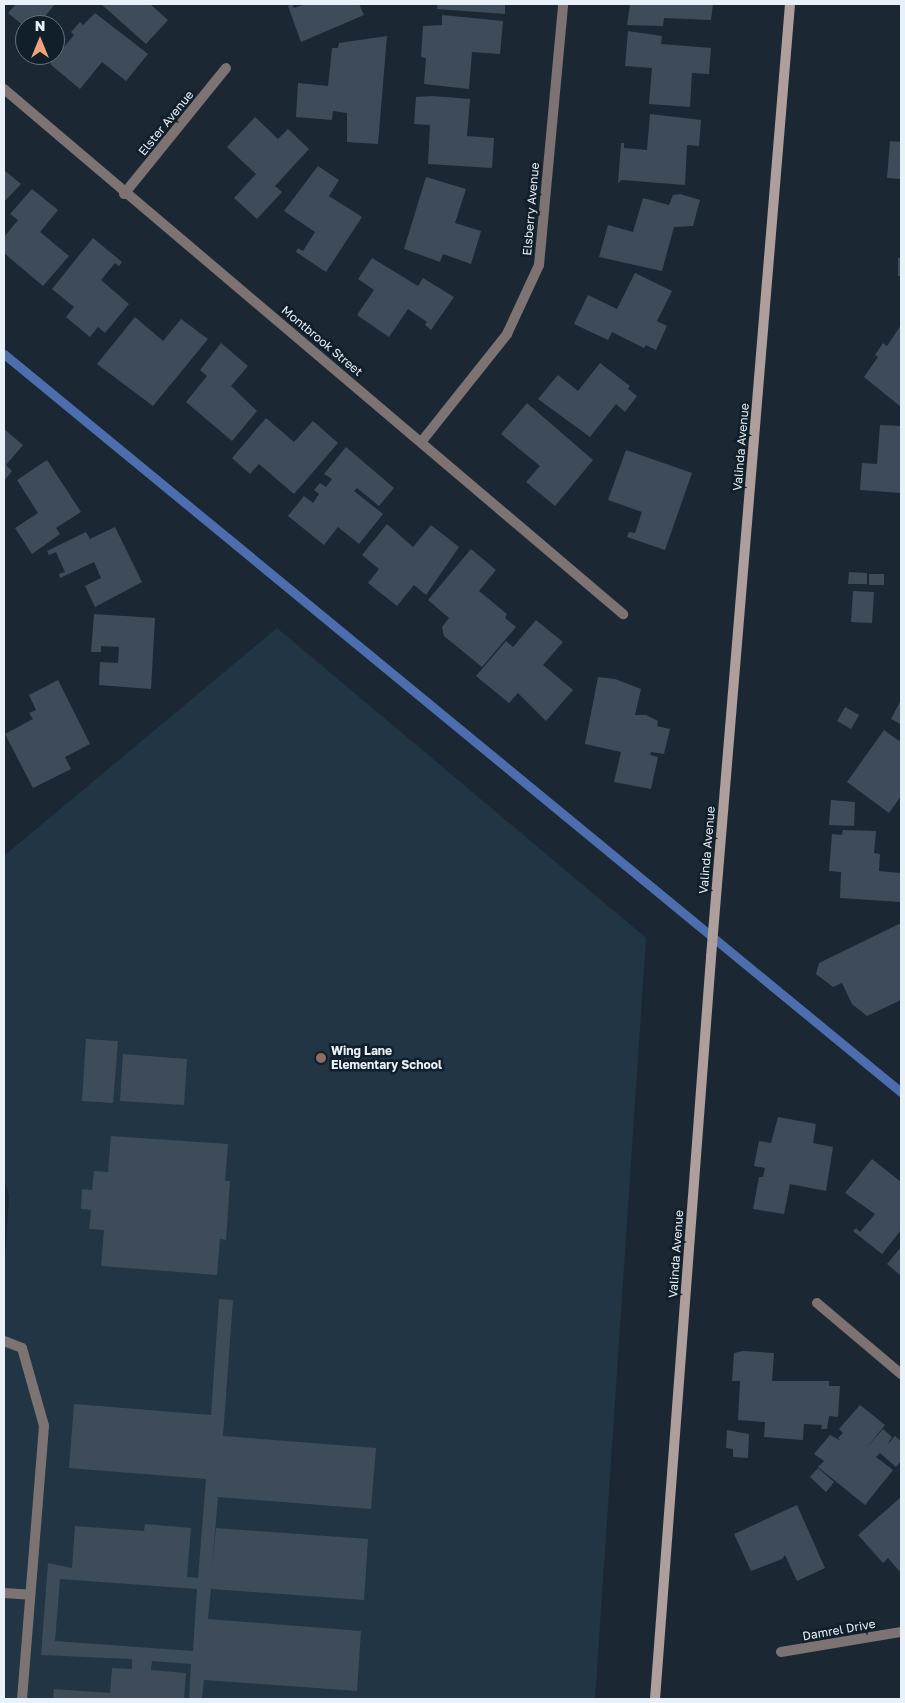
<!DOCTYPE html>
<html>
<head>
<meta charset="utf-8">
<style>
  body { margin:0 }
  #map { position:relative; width:905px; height:1703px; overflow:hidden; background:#1b2834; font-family:"Golos Text",sans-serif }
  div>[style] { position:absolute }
  .built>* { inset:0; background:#223545 }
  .stream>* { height:9px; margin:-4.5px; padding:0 4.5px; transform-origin:4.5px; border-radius:4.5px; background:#4c6eae }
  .building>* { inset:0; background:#3d4c58 }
  .lane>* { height:10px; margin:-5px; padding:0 5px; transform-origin:5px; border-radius:5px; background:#7d7372 }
  .street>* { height:10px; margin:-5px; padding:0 5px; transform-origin:5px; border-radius:5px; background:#7d7372 }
  .secondary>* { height:10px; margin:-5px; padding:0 5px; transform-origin:5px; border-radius:5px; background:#ae9e9c }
  .dots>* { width:14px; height:14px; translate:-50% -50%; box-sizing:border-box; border:2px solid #111f2a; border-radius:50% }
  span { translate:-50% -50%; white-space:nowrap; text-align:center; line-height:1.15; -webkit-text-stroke:5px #111f2a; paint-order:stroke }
  .street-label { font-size:12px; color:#e8f0f8 }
  .poi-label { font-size:12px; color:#e8f0f8; font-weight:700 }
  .left { translate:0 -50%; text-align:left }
  .frame { position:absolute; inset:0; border:5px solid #e8f0f8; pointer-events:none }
  .north { position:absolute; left:15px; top:15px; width:50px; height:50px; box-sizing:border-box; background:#111f2a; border:1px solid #67737c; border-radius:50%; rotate:0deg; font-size:14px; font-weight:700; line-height:20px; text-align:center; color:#e8f0f8 }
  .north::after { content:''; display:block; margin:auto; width:18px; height:22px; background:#f0a27a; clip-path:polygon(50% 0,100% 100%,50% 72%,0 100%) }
</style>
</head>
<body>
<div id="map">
  <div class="built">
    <i style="clip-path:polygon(277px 628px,646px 938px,595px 1699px,4px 1699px,4px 1276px,9px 1196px,4px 1178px,4px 856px)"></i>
  </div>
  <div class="stream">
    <i style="left:4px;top:354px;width:1162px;rotate:39.45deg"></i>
  </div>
  <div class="building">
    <i style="clip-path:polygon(16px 4px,55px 4px,38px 25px,25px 27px,8px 13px)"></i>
    <i style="clip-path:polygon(101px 4px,150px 4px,168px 20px,146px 44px)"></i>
    <i style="clip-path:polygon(292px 4px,294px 8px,306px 4px,359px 4px,364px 15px,301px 42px,288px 6px)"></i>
    <i style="clip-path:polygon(438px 4px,505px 4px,505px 14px,437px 9px)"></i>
    <i style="clip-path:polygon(630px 4px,713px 4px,711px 20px,664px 18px,663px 26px,627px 25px)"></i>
    <i style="clip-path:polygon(95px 13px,148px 54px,126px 81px,102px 62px,80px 89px,50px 64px,74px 35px,71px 32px,80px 22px,83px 25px)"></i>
    <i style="clip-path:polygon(442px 15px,503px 21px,500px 54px,472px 52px,469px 89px,424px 84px,426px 58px,421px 57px,423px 26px,442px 25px)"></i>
    <i style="clip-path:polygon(628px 31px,662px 36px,661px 44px,711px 48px,709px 74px,692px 73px,690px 107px,649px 104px,652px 68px,625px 66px)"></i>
    <i style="clip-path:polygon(387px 36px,378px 144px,347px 142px,347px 113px,333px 111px,332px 120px,296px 117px,298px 83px,328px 86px,332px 48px,338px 48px,339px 43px)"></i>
    <i style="clip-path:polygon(432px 96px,470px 99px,467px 136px,494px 138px,492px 168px,428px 164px,430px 125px,414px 124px,416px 97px)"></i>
    <i style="clip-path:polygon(650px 114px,701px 120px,699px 146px,687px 145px,685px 185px,622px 180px,618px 183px,621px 143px,624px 143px,624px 148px,647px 150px)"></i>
    <i style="clip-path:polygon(255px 117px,278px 139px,288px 129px,309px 149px,275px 186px,282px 192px,257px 219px,234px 198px,256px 174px,227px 147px)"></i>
    <i style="clip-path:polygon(890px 141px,901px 142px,901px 179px,887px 178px)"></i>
    <i style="clip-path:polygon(318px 166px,339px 180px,329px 196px,362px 217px,326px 272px,296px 252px,298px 248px,303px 251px,315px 232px,284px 211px)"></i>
    <i style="clip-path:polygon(4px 170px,21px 184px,4px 202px)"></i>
    <i style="clip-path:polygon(426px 177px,466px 189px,455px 223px,481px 231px,471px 264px,443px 254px,440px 262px,404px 249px)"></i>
    <i style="clip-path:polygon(32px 189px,58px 210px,40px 232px,69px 256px,43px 286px,4px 253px,4px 237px,18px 220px,10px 214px)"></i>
    <i style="clip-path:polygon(680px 194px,700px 200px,693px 226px,674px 227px,662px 271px,599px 257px,608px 225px,633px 232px,643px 198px,669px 205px,673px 195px)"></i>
    <i style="clip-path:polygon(93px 238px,122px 262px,119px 266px,115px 263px,101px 280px,129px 304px,105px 333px,98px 327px,90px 337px,66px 317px,74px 307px,52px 289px)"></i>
    <i style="clip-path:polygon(372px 258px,418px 286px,423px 278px,454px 297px,431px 330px,425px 325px,427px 322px,408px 309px,389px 337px,357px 315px,374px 290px,358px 279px)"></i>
    <i style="clip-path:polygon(898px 258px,901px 258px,901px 276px,898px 276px)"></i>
    <i style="clip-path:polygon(635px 273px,672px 291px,657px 321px,667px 326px,656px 350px,646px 345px,644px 348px,612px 332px,608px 340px,574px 324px,588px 295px,617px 309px)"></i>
    <i style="clip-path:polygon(135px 317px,163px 341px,181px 319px,208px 339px,153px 406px,97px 364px)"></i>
    <i style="clip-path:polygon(901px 325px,901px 407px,864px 377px,878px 357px,875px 355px,883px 343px,887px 346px)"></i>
    <i style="clip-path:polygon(221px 343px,248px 366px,231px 386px,257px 411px,232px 441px,186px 402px,207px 376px,200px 370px)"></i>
    <i style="clip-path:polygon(600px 363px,630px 386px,628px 389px,637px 396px,625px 412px,616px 404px,590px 437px,538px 399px,558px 375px,578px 391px)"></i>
    <i style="clip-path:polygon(527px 403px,593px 460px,555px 506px,526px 482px,540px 466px,501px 434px)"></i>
    <i style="clip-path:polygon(266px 418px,294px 442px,313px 421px,338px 443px,294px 494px,259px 464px,250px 474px,232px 458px)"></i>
    <i style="clip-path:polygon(880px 425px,901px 426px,901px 493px,860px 490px,862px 463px,877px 464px)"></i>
    <i style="clip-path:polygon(4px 429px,23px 445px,6px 465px,12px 471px,4px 481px)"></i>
    <i style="clip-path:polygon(346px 447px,394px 488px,379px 506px,357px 488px,354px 491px,383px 514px,359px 544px,338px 527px,324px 545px,288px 516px,304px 496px,313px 503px,319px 494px,314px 490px,320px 483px,326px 487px,332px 479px,324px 474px)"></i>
    <i style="clip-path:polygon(626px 450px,692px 473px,665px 550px,627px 537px,629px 532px,635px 533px,642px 512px,608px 500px)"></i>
    <i style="clip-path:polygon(47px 460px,81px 512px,56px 528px,60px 534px,32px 554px,15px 528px,38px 513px,17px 480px)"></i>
    <i style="clip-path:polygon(387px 524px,413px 547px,431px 525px,459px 547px,426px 595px,414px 585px,397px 606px,368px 583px,379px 569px,362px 555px)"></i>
    <i style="clip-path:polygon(115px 527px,142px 582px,95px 607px,85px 586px,101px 578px,94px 562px,60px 578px,59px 574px,65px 572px,56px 552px,49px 555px,47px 551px,86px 532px,90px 539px)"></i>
    <i style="clip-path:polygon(471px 549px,496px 570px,479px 591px,507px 614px,505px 618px,516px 627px,482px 667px,444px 636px,442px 627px,449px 618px,428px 600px)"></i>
    <i style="clip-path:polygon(849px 572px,867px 573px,867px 584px,848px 584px)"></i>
    <i style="clip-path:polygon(869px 574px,884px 574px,884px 585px,869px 585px)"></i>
    <i style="clip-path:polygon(853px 591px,874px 592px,872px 623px,851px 622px)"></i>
    <i style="clip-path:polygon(94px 614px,155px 618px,151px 689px,99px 685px,100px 662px,118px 663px,119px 647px,101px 646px,101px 652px,91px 652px)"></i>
    <i style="clip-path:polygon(536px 620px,563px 642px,543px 665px,573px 690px,546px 721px,518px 693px,509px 703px,476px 676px,506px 641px,513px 647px)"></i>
    <i style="clip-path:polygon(598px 677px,615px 679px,641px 689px,635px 715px,646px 715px,658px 721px,657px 726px,670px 729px,664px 754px,651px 752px,650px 755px,658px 757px,651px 789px,614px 782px,621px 752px,585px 744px)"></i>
    <i style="clip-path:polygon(58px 680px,90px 744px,65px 757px,71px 769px,33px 788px,5px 734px,33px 719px,29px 713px,36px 710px,29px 695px)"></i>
    <i style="clip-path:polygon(901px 700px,901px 724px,891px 719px)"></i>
    <i style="clip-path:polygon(845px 707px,859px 715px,851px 729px,837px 721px)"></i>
    <i style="clip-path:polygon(884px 730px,899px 741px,901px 738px,901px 796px,889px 813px,847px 782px)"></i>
    <i style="clip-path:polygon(831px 800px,855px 802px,854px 826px,829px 825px)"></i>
    <i style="clip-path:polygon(843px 830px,876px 831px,874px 853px,880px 854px,879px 871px,901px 873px,901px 902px,840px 898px,841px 872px,829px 871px,832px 834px,842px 835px)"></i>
    <i style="clip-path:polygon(901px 923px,901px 1000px,867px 1016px,852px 1004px,842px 983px,833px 987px,816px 974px,819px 963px)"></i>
    <i style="clip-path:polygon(86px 1039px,118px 1041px,113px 1103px,82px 1101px)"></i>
    <i style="clip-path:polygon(123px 1054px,187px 1059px,184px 1105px,120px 1101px)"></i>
    <i style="clip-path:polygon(778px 1117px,816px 1124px,813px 1143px,833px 1147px,826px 1191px,790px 1184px,784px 1214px,753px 1209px,759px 1177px,763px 1177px,765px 1168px,754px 1166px,759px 1141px,771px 1143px)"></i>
    <i style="clip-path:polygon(111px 1136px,228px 1144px,225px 1181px,230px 1181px,226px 1240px,220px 1239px,217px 1275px,101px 1266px,104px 1230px,89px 1229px,91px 1210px,81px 1209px,82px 1189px,92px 1190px,94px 1171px,108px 1172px)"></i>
    <i style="clip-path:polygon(872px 1159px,901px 1182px,901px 1230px,882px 1254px,853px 1231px,856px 1228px,860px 1232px,875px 1214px,845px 1193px)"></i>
    <i style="clip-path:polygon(901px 1247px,901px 1276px,887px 1264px)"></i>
    <i style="clip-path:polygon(evenodd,219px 1299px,233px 1300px,223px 1436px,376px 1448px,371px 1509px,218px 1497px,212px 1567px,216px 1528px,368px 1539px,364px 1600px,211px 1589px,208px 1619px,361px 1631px,357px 1691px,204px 1680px,202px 1699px,189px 1699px,191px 1664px,152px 1661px,151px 1670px,186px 1673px,184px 1699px,53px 1699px,54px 1689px,110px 1693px,112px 1668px,132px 1669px,132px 1659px,41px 1655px,48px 1563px,72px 1568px,75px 1526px,144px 1531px,145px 1524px,191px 1528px,187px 1577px,198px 1578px,206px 1479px,69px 1468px,74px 1404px,211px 1415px,219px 1299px,60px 1579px,197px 1589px,193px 1651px,55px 1641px,60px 1579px)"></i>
    <i style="clip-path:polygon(743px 1351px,774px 1353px,772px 1381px,829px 1381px,829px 1386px,840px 1386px,838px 1417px,829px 1416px,827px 1429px,821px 1429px,822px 1425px,804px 1424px,803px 1440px,764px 1437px,765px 1422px,738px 1420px,740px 1381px,732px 1381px,734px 1353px)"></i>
    <i style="clip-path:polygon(860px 1405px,885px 1425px,866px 1448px,883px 1429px,892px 1437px,887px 1445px,895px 1436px,901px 1441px,901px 1461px,896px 1467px,880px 1453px,876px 1457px,893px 1470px,865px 1505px,818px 1467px,824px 1461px,814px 1454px,830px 1435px,841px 1441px,838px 1438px,843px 1433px,839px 1429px)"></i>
    <i style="clip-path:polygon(727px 1430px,749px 1434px,748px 1458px,733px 1457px,733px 1449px,726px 1448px)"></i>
    <i style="clip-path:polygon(818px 1468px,834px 1482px,826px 1492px,810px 1477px)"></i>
    <i style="clip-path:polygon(901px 1497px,901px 1573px,888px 1558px,883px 1563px,858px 1535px)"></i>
    <i style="clip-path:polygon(797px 1505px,825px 1568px,797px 1581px,785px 1555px,782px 1559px,751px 1571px,734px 1534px)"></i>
  </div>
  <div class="lane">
    <i style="left:4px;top:1341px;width:19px;rotate:21deg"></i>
    <i style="left:22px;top:1348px;width:81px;rotate:74.2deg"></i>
    <i style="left:44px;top:1426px;width:274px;rotate:94.6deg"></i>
    <i style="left:4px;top:1593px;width:26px;rotate:4deg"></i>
  </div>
  <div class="street">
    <i style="left:4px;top:89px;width:812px;rotate:40.3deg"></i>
    <i style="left:124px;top:194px;width:162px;rotate:-51deg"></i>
    <i style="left:422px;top:441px;width:137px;rotate:-51.5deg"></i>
    <i style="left:507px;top:334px;width:76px;rotate:-65.1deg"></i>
    <i style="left:539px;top:265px;width:262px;rotate:-84.7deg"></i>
    <i style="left:817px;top:1303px;width:110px;rotate:40.2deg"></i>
    <i style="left:781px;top:1652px;width:122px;rotate:-9.5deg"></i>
  </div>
  <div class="secondary">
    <i style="left:655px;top:1699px;width:744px;rotate:-85.68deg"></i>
    <i style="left:711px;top:957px;width:956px;rotate:-85.26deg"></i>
  </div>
  <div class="dots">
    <i style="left:321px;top:1058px;background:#8d6e63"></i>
  </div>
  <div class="street-label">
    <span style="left:166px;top:123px;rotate:-51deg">Elster Avenue</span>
    <span style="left:531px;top:209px;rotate:-85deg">Elsberry Avenue</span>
    <span style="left:322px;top:341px;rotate:40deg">Montbrook Street</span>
    <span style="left:741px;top:447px;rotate:-85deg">Valinda Avenue</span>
    <span style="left:707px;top:850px;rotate:-85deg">Valinda Avenue</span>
    <span style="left:676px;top:1254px;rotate:-86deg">Valinda Avenue</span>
    <span style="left:839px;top:1630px;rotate:-10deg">Damrel Drive</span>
  </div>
  <div class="poi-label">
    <span class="left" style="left:331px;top:1058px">Wing Lane<br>Elementary School</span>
  </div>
  <div class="frame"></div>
  <div class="north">N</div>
</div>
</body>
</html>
